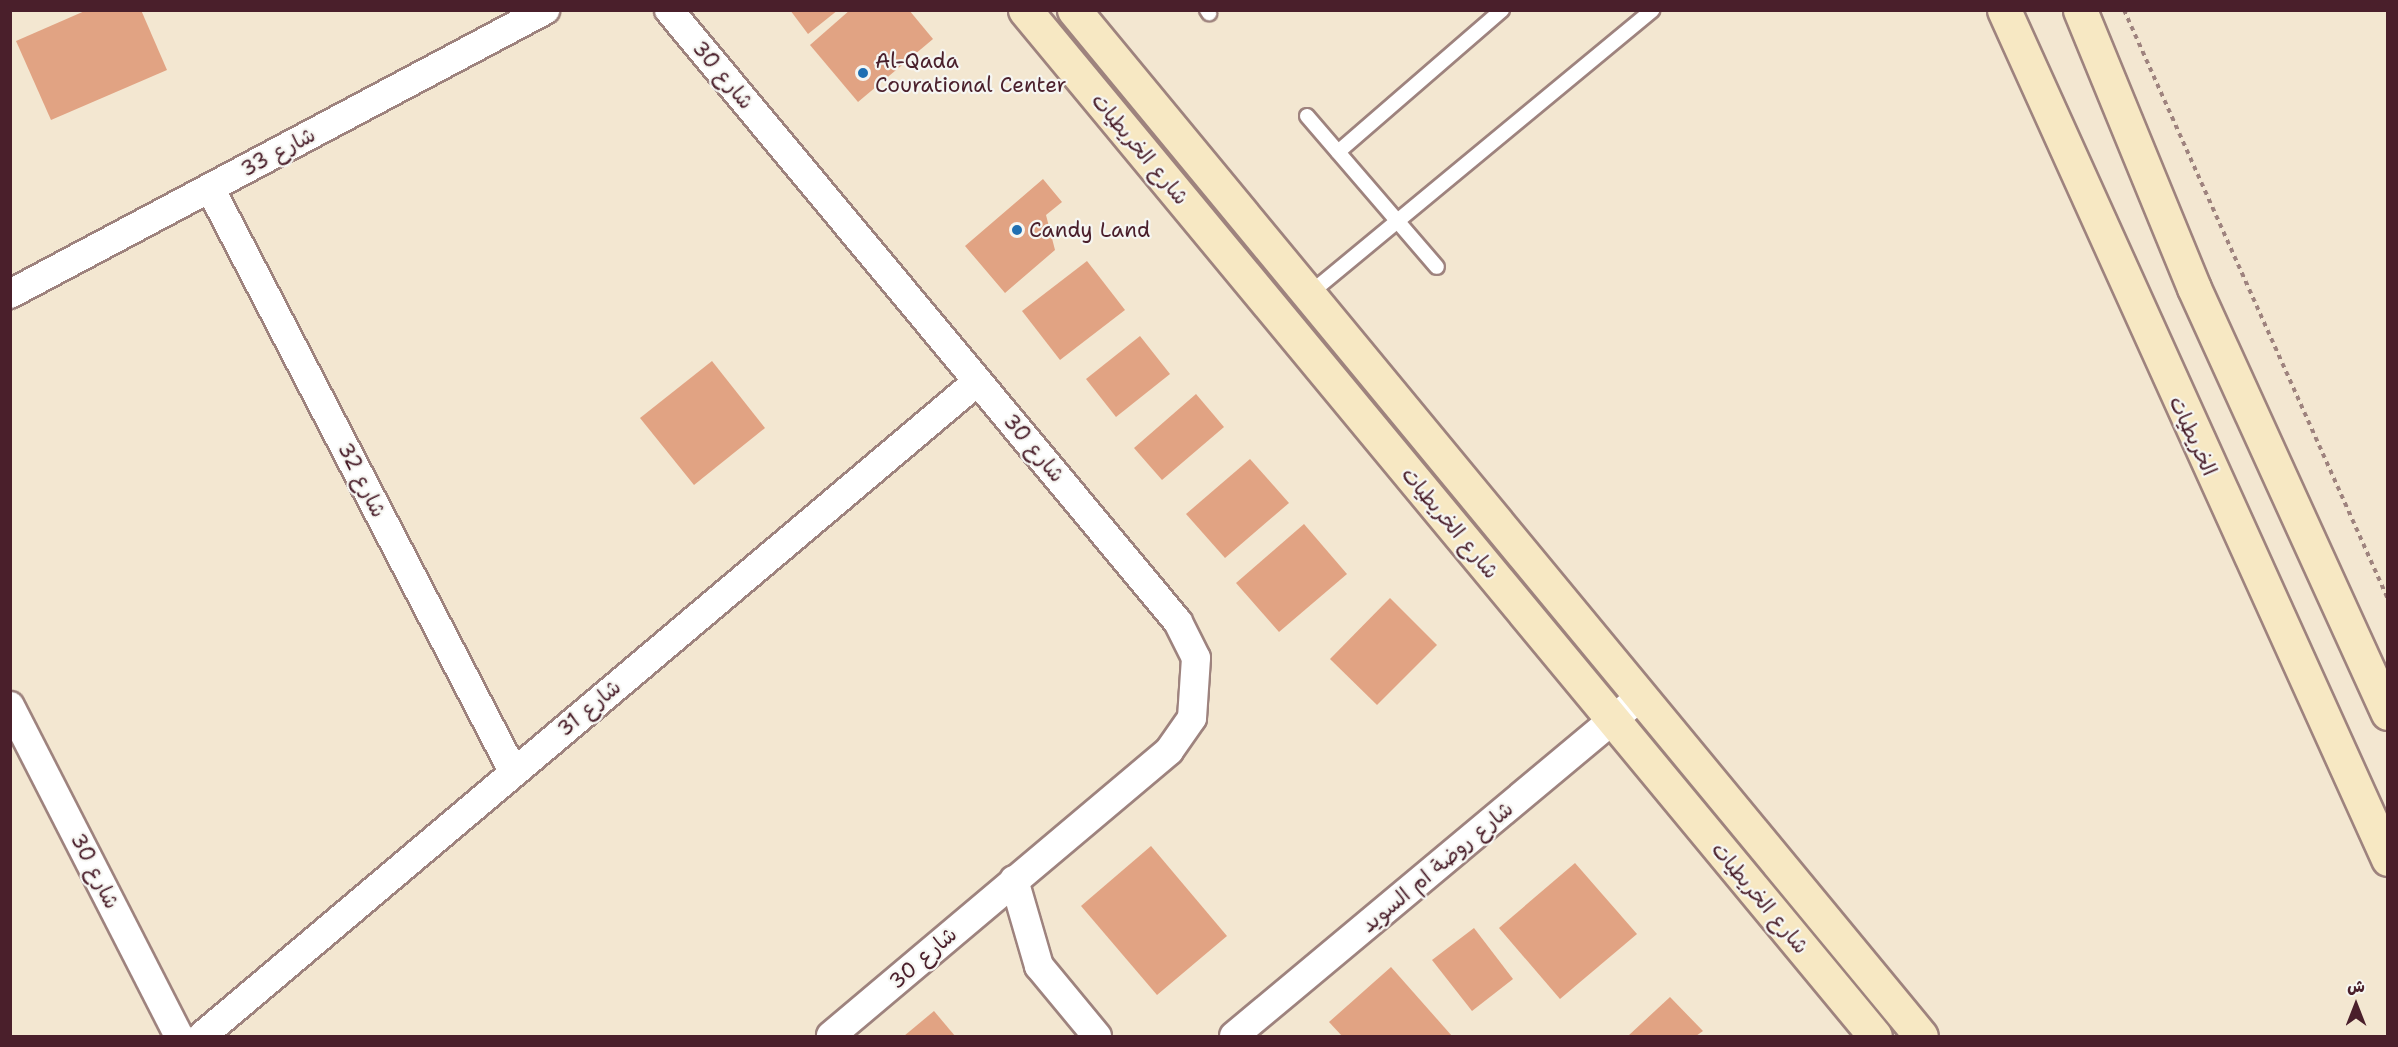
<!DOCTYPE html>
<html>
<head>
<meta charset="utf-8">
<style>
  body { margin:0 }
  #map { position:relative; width:2398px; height:1047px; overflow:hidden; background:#f3e7d1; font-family:"Shantell Sans","Playpen Sans Arabic",sans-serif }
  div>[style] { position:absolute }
  .building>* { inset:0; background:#e1a383 }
  .path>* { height:4px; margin-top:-2px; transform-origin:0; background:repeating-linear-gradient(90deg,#9e837e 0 4.5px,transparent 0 9px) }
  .roads { filter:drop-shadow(2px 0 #9e837e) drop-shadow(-2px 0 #9e837e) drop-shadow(0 2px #9e837e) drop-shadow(0 -2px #9e837e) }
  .lane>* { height:14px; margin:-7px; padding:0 7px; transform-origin:7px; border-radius:7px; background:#fff }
  .street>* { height:28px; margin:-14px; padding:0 14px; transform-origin:14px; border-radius:14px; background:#fff }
  .secondary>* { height:33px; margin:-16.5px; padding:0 16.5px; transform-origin:16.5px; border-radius:16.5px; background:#f7e8c3 }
  .dots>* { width:16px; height:16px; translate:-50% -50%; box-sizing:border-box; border:3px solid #f6f6f2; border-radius:50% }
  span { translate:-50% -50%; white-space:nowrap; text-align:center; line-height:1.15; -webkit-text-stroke:4.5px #f6f6f2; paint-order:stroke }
  .poi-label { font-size:21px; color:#4a1f2b }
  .left { translate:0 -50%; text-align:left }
  .street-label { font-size:21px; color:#4a1f2b }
  .frame { position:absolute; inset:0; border:12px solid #4a1f2b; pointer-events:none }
  .north { position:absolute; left:2326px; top:975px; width:60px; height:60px; -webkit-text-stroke:4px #f6f6f2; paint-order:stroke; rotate:0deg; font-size:16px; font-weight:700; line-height:24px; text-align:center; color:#4a1f2b }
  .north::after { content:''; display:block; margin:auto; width:21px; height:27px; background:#4a1f2b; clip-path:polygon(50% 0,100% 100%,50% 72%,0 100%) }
</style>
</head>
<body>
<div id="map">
  <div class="building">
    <i style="clip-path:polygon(87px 10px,141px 10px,167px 70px,51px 120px,16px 41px)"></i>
    <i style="clip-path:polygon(790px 10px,838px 10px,808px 34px)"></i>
    <i style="clip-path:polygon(850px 10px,909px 10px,933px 39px,858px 102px,810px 45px)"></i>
    <i style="clip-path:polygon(1043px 179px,1062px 202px,1046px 215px,1055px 250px,1005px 293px,965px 246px)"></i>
    <i style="clip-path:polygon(1087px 261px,1125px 310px,1060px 360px,1022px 311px)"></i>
    <i style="clip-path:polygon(1140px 336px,1170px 374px,1116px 417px,1086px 379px)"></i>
    <i style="clip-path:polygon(712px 361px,765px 428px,694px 485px,640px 418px)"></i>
    <i style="clip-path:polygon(1196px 394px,1224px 427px,1162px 480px,1134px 448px)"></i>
    <i style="clip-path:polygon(1250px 459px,1289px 503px,1225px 558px,1186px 514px)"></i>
    <i style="clip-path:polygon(1304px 524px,1347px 574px,1279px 632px,1236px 583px)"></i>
    <i style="clip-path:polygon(1390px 598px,1437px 645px,1377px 705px,1330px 659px)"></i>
    <i style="clip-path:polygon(1151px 846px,1227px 936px,1157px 995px,1081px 906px)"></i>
    <i style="clip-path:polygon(1575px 863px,1637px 934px,1560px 999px,1499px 928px)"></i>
    <i style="clip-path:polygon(1474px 928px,1513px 979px,1472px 1011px,1432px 960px)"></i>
    <i style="clip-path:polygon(1391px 967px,1452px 1036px,1342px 1036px,1329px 1022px)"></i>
    <i style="clip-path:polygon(1670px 997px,1703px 1031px,1696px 1036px,1628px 1036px)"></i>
    <i style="clip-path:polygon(934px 1011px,955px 1036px,904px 1036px)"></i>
  </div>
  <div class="path">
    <i style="left:2124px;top:10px;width:645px;rotate:65.86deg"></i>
  </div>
  <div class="roads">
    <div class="lane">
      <i style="left:1207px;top:10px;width:4px;rotate:56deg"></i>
      <i style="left:1307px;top:116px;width:199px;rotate:49.3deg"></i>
      <i style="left:1338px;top:152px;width:217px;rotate:-40.9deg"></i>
      <i style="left:1308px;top:295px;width:447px;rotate:-39.6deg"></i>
    </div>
    <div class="street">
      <i style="left:669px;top:10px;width:796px;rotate:50.25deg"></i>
      <i style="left:1178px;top:622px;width:40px;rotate:63.4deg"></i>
      <i style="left:1196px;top:658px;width:60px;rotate:93.8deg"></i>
      <i style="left:1192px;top:718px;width:40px;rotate:124.9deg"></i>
      <i style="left:1169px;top:751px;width:442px;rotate:139.9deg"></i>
      <i style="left:210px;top:188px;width:657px;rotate:62.54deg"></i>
      <i style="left:10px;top:294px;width:606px;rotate:-27.96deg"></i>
      <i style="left:10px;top:706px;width:371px;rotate:62.9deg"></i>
      <i style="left:1014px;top:880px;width:90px;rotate:73.8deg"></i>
      <i style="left:1039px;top:966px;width:91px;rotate:50.4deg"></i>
      <i style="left:202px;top:1036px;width:1015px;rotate:-40.17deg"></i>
      <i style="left:1234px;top:1036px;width:529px;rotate:-39.86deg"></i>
    </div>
    <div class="secondary">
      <i style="left:1025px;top:10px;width:1332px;rotate:50.36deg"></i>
      <i style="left:1074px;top:10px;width:1330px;rotate:50.46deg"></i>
      <i style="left:2004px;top:10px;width:932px;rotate:65.66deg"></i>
      <i style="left:2080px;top:10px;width:300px;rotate:67.7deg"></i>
      <i style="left:2194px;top:288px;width:467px;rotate:65.5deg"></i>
    </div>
  </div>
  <div class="dots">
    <i style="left:863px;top:73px;background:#1f6fb2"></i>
    <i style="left:1017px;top:230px;background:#1f6fb2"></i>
  </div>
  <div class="poi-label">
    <span class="left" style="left:875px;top:73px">Al-Qada<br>Courational Center</span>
    <span class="left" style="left:1029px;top:230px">Candy Land</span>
  </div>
  <div class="street-label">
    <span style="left:723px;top:75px;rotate:50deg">شارع 30</span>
    <span style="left:1140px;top:149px;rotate:50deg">شارع الخريطيات</span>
    <span style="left:278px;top:152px;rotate:-28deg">شارع 33</span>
    <span style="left:2193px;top:436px;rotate:65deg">الخريطيات</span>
    <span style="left:1034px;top:448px;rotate:50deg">شارع 30</span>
    <span style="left:362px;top:480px;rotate:63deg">شارع 32</span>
    <span style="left:1450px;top:523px;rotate:50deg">شارع الخريطيات</span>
    <span style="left:589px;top:708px;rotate:-40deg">شارع 31</span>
    <span style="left:1437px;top:867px;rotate:-40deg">شارع روضة ام السويد</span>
    <span style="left:95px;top:871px;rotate:63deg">شارع 30</span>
    <span style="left:1760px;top:898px;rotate:50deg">شارع الخريطيات</span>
    <span style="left:923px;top:958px;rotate:-41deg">شارع 30</span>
  </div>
  <div class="frame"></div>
  <div class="north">ش</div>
</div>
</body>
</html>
